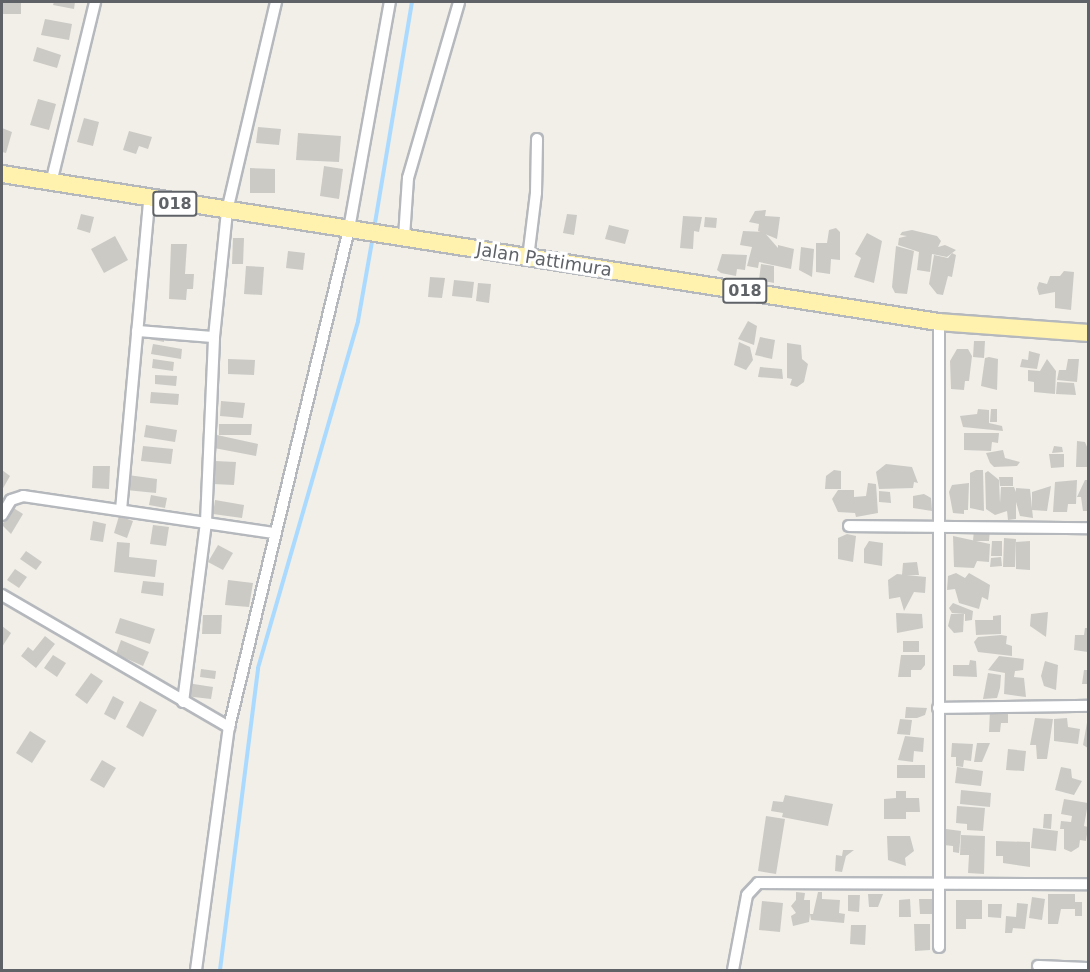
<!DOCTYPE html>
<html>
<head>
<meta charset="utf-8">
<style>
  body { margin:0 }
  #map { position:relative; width:1090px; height:972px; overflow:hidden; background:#f1efe8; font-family:"DejaVu Sans",sans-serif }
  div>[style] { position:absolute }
  .stream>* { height:4px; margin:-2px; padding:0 2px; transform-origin:2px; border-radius:2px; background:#aadaff }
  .building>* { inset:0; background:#cccac5 }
  .roads { filter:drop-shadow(2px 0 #b5b8bc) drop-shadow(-2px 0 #b5b8bc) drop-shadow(0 2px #b5b8bc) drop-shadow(0 -2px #b5b8bc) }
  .street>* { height:10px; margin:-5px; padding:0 5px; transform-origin:5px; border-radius:5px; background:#fff }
  .primary>* { height:16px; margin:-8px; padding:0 8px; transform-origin:8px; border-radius:8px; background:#fff2af }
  span { translate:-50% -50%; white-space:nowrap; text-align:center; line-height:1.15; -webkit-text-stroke:6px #fff; paint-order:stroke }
  .shield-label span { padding:2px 4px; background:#fff; border:2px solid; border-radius:4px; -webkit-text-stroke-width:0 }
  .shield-label { font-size:16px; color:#5f6368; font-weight:700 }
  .street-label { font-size:18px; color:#5f6368 }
  .frame { position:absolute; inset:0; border:3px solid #5f6368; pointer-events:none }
</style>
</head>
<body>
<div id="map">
  <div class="stream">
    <i style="left:374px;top:229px;width:230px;rotate:-80.5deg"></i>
    <i style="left:220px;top:970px;width:304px;rotate:-82.8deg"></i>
    <i style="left:258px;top:668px;width:361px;rotate:-73.9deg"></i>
    <i style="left:358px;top:321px;width:86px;rotate:-80deg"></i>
  </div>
  <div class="building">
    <i style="clip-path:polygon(2px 2px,21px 2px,21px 14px,2px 14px)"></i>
    <i style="clip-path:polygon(54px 2px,75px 2px,74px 9px,53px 5px)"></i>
    <i style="clip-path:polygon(45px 19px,72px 24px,69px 40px,41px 35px)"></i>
    <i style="clip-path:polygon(37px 47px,61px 55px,57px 68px,33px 61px)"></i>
    <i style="clip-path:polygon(38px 99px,56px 104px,49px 130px,30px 125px)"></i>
    <i style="clip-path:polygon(84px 118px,99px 122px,93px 146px,77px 142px)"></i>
    <i style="clip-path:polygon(258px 127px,281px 129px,279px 145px,256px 143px)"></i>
    <i style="clip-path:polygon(2px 128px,12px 132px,6px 153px,2px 152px)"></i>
    <i style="clip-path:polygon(129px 131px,152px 137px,148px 149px,139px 146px,136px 154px,123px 150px)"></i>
    <i style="clip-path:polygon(298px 133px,341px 136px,339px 162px,296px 160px)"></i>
    <i style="clip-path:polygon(324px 166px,343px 169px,339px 199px,320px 196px)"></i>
    <i style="clip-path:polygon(250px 168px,275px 169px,275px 193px,250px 193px)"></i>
    <i style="clip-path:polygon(766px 210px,765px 216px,780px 217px,777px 239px,758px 231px,759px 224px,749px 222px,755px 211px)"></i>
    <i style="clip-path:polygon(81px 214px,94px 217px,90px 233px,77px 229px)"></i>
    <i style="clip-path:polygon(567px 214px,577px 215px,574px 235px,563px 233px)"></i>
    <i style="clip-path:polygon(683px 216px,702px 217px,699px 232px,694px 231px,693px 249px,680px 248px)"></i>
    <i style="clip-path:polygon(705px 217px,717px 218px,716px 228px,704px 227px)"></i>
    <i style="clip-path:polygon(609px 225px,629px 230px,625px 244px,605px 239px)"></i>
    <i style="clip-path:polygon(836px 228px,840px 232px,840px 260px,831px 259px,830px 274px,816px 272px,816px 243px,827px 243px,829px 230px)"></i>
    <i style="clip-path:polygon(912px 230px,937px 236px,941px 241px,938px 247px,945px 245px,956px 250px,947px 257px,932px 254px,930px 272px,917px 270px,919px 252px,898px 245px,899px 238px,907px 236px,900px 235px,902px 232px)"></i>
    <i style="clip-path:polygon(743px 231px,764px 232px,778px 248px,778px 245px,794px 249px,791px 269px,759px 262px,758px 268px,747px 266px,752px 247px,740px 245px)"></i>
    <i style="clip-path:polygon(867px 233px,882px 241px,874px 283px,854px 277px,861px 258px,855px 254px)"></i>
    <i style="clip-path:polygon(115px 236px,128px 260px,104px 273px,91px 249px)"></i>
    <i style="clip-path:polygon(233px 238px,244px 238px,243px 264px,232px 264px)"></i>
    <i style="clip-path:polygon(171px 244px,187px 244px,185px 274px,194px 274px,193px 289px,187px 289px,186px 300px,169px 299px)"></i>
    <i style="clip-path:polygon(896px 246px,914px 251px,907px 294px,895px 293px,892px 287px)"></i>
    <i style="clip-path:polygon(801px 247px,814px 249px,812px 277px,799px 270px)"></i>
    <i style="clip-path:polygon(288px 251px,305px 253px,303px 270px,286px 268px)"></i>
    <i style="clip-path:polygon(952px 253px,956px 255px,952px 277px,948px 276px,943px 295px,937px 294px,929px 284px,934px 255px,948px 258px)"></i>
    <i style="clip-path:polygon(722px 254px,747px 255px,745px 270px,737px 269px,736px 276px,721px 273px,717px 270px)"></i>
    <i style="clip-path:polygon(761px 264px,774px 266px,774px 283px,759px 280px)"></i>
    <i style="clip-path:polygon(246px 266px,264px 267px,262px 295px,244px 294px)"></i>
    <i style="clip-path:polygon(1064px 271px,1074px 272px,1071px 310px,1055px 308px,1055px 292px,1039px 295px,1037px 288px,1039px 282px,1047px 284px,1050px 276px,1060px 276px)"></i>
    <i style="clip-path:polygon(430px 277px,445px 278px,442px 298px,428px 297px)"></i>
    <i style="clip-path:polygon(454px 280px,474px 282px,472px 298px,452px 296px)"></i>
    <i style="clip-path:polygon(478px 283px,491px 284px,489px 303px,476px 301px)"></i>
    <i style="clip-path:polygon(748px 321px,757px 326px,754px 345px,738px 339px)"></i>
    <i style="clip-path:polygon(150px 334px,164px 336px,164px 342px,149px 339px)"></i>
    <i style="clip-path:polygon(760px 337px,775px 340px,772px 359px,755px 355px)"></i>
    <i style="clip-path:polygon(974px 341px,985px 341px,984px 358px,973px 357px)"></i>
    <i style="clip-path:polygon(739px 342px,750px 347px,753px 360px,746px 370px,734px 365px)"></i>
    <i style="clip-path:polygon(787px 343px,801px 345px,802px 359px,808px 364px,804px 382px,797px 387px,790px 385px,792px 379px,787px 378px)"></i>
    <i style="clip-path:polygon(153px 344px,182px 349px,181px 359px,151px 354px)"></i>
    <i style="clip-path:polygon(957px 349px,968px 349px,972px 356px,969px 381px,965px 381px,964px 390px,951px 389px,950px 361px)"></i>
    <i style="clip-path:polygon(1029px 351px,1040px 354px,1037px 369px,1020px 367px,1022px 359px,1028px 360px)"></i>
    <i style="clip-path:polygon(989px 357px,998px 359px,997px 390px,981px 386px,985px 358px)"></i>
    <i style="clip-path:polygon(153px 359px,174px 362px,173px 371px,152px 368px)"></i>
    <i style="clip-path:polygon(228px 359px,255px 360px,254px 375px,228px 374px)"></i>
    <i style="clip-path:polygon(1047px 359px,1056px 371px,1055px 394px,1034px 392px,1034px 382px,1028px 381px,1028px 370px,1040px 371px)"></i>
    <i style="clip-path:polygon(1068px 359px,1079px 359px,1077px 382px,1057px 380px,1059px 370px,1066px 370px)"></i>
    <i style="clip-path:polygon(760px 367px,782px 369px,783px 379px,758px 377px)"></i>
    <i style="clip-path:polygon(155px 375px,177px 376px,176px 386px,155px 384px)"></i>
    <i style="clip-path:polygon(1057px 382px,1074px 383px,1076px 395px,1056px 394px)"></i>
    <i style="clip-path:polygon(151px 392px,179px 394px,178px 405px,150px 403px)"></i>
    <i style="clip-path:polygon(221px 401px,245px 403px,243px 418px,220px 416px)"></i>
    <i style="clip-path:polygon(978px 409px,989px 410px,989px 423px,1002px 426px,1003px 431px,963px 427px,960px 416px,977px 414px)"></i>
    <i style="clip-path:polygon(991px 409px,997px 409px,997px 422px,990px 422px)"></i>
    <i style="clip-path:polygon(219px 424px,252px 424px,251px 435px,219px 435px)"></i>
    <i style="clip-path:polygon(146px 425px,177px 430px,175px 442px,144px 437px)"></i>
    <i style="clip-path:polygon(964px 433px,999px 433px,998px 443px,992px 442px,991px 451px,964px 450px)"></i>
    <i style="clip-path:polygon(217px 435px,258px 444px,256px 456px,214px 448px)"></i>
    <i style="clip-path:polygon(1077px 441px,1085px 442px,1087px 447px,1087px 467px,1076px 467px)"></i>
    <i style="clip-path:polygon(143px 446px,173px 449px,171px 464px,141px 461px)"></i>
    <i style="clip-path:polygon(1054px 446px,1062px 447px,1063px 452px,1052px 453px)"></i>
    <i style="clip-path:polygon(1003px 450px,1005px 458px,1020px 462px,1017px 466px,994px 467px,990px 463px,986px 453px)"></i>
    <i style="clip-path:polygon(1049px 454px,1064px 454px,1064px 467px,1051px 468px)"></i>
    <i style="clip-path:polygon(215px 461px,236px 462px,234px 485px,213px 484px)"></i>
    <i style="clip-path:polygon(886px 464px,912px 467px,918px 483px,914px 482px,913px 488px,879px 489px,876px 472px)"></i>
    <i style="clip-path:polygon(93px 466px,110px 466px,109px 489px,92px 488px)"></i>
    <i style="clip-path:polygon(2px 470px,10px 476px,2px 490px)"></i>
    <i style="clip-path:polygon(834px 470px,841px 471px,841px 489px,825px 489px,826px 476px)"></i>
    <i style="clip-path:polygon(976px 470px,983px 470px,984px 511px,970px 508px,970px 473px)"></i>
    <i style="clip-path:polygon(988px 471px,999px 480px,1000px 503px,1001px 487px,1014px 487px,1016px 492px,1016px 488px,1030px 489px,1033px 518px,1020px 516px,1016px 502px,1016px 519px,1008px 520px,1007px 511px,995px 515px,986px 509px,985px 473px)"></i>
    <i style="clip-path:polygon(128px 475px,157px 479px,156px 493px,126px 490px)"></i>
    <i style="clip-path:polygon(999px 477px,1013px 477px,1013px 486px,1000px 486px)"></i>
    <i style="clip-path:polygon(1077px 480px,1076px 504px,1068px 504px,1067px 512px,1053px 512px,1055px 482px)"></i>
    <i style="clip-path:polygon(1085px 480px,1088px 480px,1088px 511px,1083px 511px,1081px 497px,1077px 497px)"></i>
    <i style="clip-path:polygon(868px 483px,876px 484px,878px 513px,856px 517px,855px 513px,838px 512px,832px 499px,838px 490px,854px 490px,854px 497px,866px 496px)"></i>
    <i style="clip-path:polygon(969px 483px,968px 510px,964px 510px,964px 514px,953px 513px,949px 492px,952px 485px)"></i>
    <i style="clip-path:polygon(1051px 486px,1047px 511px,1032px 510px,1032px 492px)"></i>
    <i style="clip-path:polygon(879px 491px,890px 492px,891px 503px,879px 502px)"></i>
    <i style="clip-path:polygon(924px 494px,931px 498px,932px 511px,913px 508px,913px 496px)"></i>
    <i style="clip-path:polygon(151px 495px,167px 498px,165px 508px,149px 505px)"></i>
    <i style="clip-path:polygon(215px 500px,244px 505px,242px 518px,213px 514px)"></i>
    <i style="clip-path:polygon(12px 507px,23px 514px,11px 534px,2px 525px)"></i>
    <i style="clip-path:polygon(119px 516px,133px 521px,127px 538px,114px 533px)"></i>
    <i style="clip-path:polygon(93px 521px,106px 524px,103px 542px,90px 540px)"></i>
    <i style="clip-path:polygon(153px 525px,169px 527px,166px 546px,150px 544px)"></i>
    <i style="clip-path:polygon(974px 529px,990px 529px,989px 541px,973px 541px)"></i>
    <i style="clip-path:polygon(847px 534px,856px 536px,853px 562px,838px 559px,838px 538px)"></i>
    <i style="clip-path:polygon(953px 536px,990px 544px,989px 562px,977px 561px,974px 568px,954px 567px)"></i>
    <i style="clip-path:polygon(1004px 538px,1016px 539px,1015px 567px,1003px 567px)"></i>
    <i style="clip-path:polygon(869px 541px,883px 543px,882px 566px,864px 563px,864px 549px)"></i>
    <i style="clip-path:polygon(992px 541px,1002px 541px,1002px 556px,991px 556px)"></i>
    <i style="clip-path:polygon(1030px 541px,1030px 570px,1016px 569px,1016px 542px)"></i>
    <i style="clip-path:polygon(117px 542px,130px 543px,129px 557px,157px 560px,155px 577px,114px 572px)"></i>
    <i style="clip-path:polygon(218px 545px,233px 553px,223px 570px,208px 562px)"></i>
    <i style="clip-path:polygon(26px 551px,42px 562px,36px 570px,20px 559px)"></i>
    <i style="clip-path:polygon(1001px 557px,1002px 566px,990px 567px,991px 558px)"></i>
    <i style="clip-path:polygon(917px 562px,919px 575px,902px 575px,903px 563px)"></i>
    <i style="clip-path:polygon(15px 569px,27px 577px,19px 588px,7px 580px)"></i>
    <i style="clip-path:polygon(956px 573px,965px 578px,969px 573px,990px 585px,988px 600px,982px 597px,979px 609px,959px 603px,955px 589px,947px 590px,948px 576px)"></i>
    <i style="clip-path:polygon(897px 574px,926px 577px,925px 593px,914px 592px,904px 611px,900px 597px,889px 599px,888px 580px)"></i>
    <i style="clip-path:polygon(228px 580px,253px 583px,249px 607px,225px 605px)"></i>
    <i style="clip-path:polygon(143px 581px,164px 583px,163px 596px,141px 593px)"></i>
    <i style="clip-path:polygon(953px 603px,973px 611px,972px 620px,965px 621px,965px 614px,952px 613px,949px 608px)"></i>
    <i style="clip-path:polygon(1048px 612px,1046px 637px,1030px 626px,1031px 614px)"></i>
    <i style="clip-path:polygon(896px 613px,922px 614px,923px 628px,897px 633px)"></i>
    <i style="clip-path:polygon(951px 614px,964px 614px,963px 632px,954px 633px,948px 626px)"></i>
    <i style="clip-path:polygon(203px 615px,222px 615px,221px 634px,202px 634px)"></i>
    <i style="clip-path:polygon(1001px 615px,1001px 634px,976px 635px,975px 620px,993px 620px,993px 616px)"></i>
    <i style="clip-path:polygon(120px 618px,155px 629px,150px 644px,115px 633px)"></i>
    <i style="clip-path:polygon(2px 626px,11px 633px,2px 647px)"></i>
    <i style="clip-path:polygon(1085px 628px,1088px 628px,1088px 652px,1074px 650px,1075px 635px,1084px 635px)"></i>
    <i style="clip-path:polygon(1001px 635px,1007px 636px,1006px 644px,1012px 646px,1012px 656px,978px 652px,974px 642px,978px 637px)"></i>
    <i style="clip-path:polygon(45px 636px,55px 644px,36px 668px,21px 656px,28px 647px,33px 651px)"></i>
    <i style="clip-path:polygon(121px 640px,149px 652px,143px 666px,116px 654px)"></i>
    <i style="clip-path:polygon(903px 641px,919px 641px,919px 652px,903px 652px)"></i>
    <i style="clip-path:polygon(53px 655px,66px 663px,57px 677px,44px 668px)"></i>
    <i style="clip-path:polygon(901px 655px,925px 655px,925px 665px,921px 670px,911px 670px,911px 677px,898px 677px)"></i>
    <i style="clip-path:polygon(999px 656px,1024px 659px,1023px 670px,1015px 671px,1014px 677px,1024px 678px,1026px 697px,1004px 694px,1005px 673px,988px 670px)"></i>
    <i style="clip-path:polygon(970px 660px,976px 661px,977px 677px,953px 676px,953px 665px,969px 665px)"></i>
    <i style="clip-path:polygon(1045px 661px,1058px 665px,1056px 690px,1044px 686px,1041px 676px)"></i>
    <i style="clip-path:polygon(201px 669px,216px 671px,215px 679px,200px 677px)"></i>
    <i style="clip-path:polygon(1084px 670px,1088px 670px,1088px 684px,1082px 684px)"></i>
    <i style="clip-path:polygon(91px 673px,103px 681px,87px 704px,75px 695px)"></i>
    <i style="clip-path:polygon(988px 673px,1001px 675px,1000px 688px,997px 698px,983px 699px)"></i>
    <i style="clip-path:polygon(187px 683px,213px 687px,211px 699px,185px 696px)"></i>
    <i style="clip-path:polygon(113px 696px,124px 702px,115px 720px,104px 714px)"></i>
    <i style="clip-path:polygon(140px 701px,157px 710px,143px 737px,126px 727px)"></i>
    <i style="clip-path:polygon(906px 707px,927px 708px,925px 715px,917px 718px,905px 718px)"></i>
    <i style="clip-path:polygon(990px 710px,1008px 710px,1008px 723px,1001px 723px,1000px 732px,989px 732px)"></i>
    <i style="clip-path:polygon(1088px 717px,1088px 748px,1083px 745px)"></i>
    <i style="clip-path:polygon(1035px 718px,1053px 719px,1047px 759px,1037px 759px,1036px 745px,1030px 745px)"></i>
    <i style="clip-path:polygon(1067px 718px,1068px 727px,1080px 729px,1078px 744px,1054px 741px,1054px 719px)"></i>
    <i style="clip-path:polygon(900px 719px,912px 720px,910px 735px,897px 734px)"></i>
    <i style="clip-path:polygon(30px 731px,46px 741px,32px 763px,16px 753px)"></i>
    <i style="clip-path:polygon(905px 736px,924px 738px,923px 752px,914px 751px,913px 762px,898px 760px)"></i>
    <i style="clip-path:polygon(952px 743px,973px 744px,971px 761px,964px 760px,963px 767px,956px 766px,956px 757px,951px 757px)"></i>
    <i style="clip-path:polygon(977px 743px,990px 743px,982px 762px,974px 762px)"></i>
    <i style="clip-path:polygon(1008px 749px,1026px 751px,1024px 771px,1006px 770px)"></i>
    <i style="clip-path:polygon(102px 760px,116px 768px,104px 788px,90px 780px)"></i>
    <i style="clip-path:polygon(897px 765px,925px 765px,925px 778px,897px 778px)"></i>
    <i style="clip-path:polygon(957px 767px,983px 771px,981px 786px,955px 783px)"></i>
    <i style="clip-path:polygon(1061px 767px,1071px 769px,1072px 778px,1082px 781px,1074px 795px,1055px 790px)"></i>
    <i style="clip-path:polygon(961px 790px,991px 793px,990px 807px,960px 804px)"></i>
    <i style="clip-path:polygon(896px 791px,906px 791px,906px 798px,919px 798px,920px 812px,906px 812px,906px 819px,884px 819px,884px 799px,896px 798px)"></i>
    <i style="clip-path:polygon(785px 795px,833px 804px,828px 826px,782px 817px,783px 813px,771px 811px,773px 801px,783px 802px)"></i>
    <i style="clip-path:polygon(1064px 799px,1088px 803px,1084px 826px,1088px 827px,1086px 841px,1080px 840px,1079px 847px,1071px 852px,1064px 849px,1064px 829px,1060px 829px,1061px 821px,1071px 822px,1072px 816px,1061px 814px)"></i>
    <i style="clip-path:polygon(957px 806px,985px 808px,983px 831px,967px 830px,967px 824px,956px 823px)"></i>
    <i style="clip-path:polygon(1044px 814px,1052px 814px,1051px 829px,1043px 828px)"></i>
    <i style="clip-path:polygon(766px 816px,785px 819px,776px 874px,758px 871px)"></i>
    <i style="clip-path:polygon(1033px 828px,1058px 831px,1056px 851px,1031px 848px)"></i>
    <i style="clip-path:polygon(946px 829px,961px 831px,959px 853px,953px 852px,953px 846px,944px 845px)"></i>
    <i style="clip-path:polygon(961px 835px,985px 836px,984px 874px,968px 873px,969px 855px,960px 855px)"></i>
    <i style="clip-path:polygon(887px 836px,910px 836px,914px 851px,905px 858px,906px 866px,888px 860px)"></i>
    <i style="clip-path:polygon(996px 841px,1030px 842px,1030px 867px,1003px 863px,1003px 856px,996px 856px)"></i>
    <i style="clip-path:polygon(843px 850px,854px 850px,846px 856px,842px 872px,835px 871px,836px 855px,842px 856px)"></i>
    <i style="clip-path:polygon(796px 892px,805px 893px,804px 900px,810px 900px,810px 914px,813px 914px,818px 892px,822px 892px,822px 899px,840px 900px,839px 913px,845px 914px,844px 923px,811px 920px,810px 914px,809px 922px,793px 926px,791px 916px,796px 913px,791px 906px,796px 900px)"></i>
    <i style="clip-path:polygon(868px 894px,883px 894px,878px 907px,869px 907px)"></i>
    <i style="clip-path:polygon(1048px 894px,1075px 894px,1075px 902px,1082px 902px,1082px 916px,1075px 916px,1075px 909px,1061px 909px,1058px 924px,1048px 924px)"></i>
    <i style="clip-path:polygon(848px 895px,860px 895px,859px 912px,848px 911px)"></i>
    <i style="clip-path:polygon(1032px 897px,1045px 899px,1042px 920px,1029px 918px)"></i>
    <i style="clip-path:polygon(910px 899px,911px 917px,899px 917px,899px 900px)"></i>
    <i style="clip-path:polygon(919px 899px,932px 899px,933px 914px,920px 914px)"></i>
    <i style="clip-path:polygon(956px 900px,982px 900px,982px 919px,966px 919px,966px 929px,956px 929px)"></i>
    <i style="clip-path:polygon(762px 901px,783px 903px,780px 932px,759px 930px)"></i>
    <i style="clip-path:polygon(1017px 903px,1028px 904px,1025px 929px,1013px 928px,1012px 933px,1005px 933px,1006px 916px,1016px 917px)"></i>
    <i style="clip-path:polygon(988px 904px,1002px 904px,1001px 918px,988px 917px)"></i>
    <i style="clip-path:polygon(914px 924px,930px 924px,930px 950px,915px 951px)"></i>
    <i style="clip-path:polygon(851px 925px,866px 925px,865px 945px,850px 944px)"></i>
  </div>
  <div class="roads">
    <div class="street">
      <i style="left:51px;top:183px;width:186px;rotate:-76.3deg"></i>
      <i style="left:404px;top:237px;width:59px;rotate:-86.1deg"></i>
      <i style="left:408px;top:178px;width:183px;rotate:-73.8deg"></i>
      <i style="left:528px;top:258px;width:65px;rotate:-83deg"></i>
      <i style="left:536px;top:193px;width:54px;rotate:-88.9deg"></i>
      <i style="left:939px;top:322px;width:625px;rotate:90deg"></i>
      <i style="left:137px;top:331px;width:77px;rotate:4.5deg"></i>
      <i style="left:121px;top:510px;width:311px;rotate:-84.8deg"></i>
      <i style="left:2px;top:515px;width:17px;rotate:-59deg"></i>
      <i style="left:11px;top:500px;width:13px;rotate:-18deg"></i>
      <i style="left:23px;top:496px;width:255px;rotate:8.4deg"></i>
      <i style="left:849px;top:526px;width:239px;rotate:0.5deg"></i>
      <i style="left:2px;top:595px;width:263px;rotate:30.2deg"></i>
      <i style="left:183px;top:702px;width:181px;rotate:-82.7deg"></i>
      <i style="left:206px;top:522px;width:185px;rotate:-87.5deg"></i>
      <i style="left:214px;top:337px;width:127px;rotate:-84.1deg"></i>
      <i style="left:227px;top:211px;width:215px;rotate:-76.8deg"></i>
      <i style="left:938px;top:708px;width:150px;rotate:-0.8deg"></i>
      <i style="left:1038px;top:966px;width:50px;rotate:2.3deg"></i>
      <i style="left:196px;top:970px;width:245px;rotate:-82.3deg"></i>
      <i style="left:229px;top:727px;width:512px;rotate:-76.45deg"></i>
      <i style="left:349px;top:229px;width:231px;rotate:-79.8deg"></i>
      <i style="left:733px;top:970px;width:76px;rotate:-79.4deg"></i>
      <i style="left:747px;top:895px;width:16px;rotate:-47deg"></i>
      <i style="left:758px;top:883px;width:330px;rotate:0.2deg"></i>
    </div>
    <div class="primary">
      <i style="left:2px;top:174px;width:949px;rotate:8.98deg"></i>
      <i style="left:939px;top:322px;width:149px;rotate:4.2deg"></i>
    </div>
  </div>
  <div class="shield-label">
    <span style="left:175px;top:204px">018</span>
    <span style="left:745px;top:291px">018</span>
  </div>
  <div class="street-label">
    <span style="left:544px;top:260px;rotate:9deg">Jalan Pattimura</span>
  </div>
  <div class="frame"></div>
</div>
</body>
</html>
